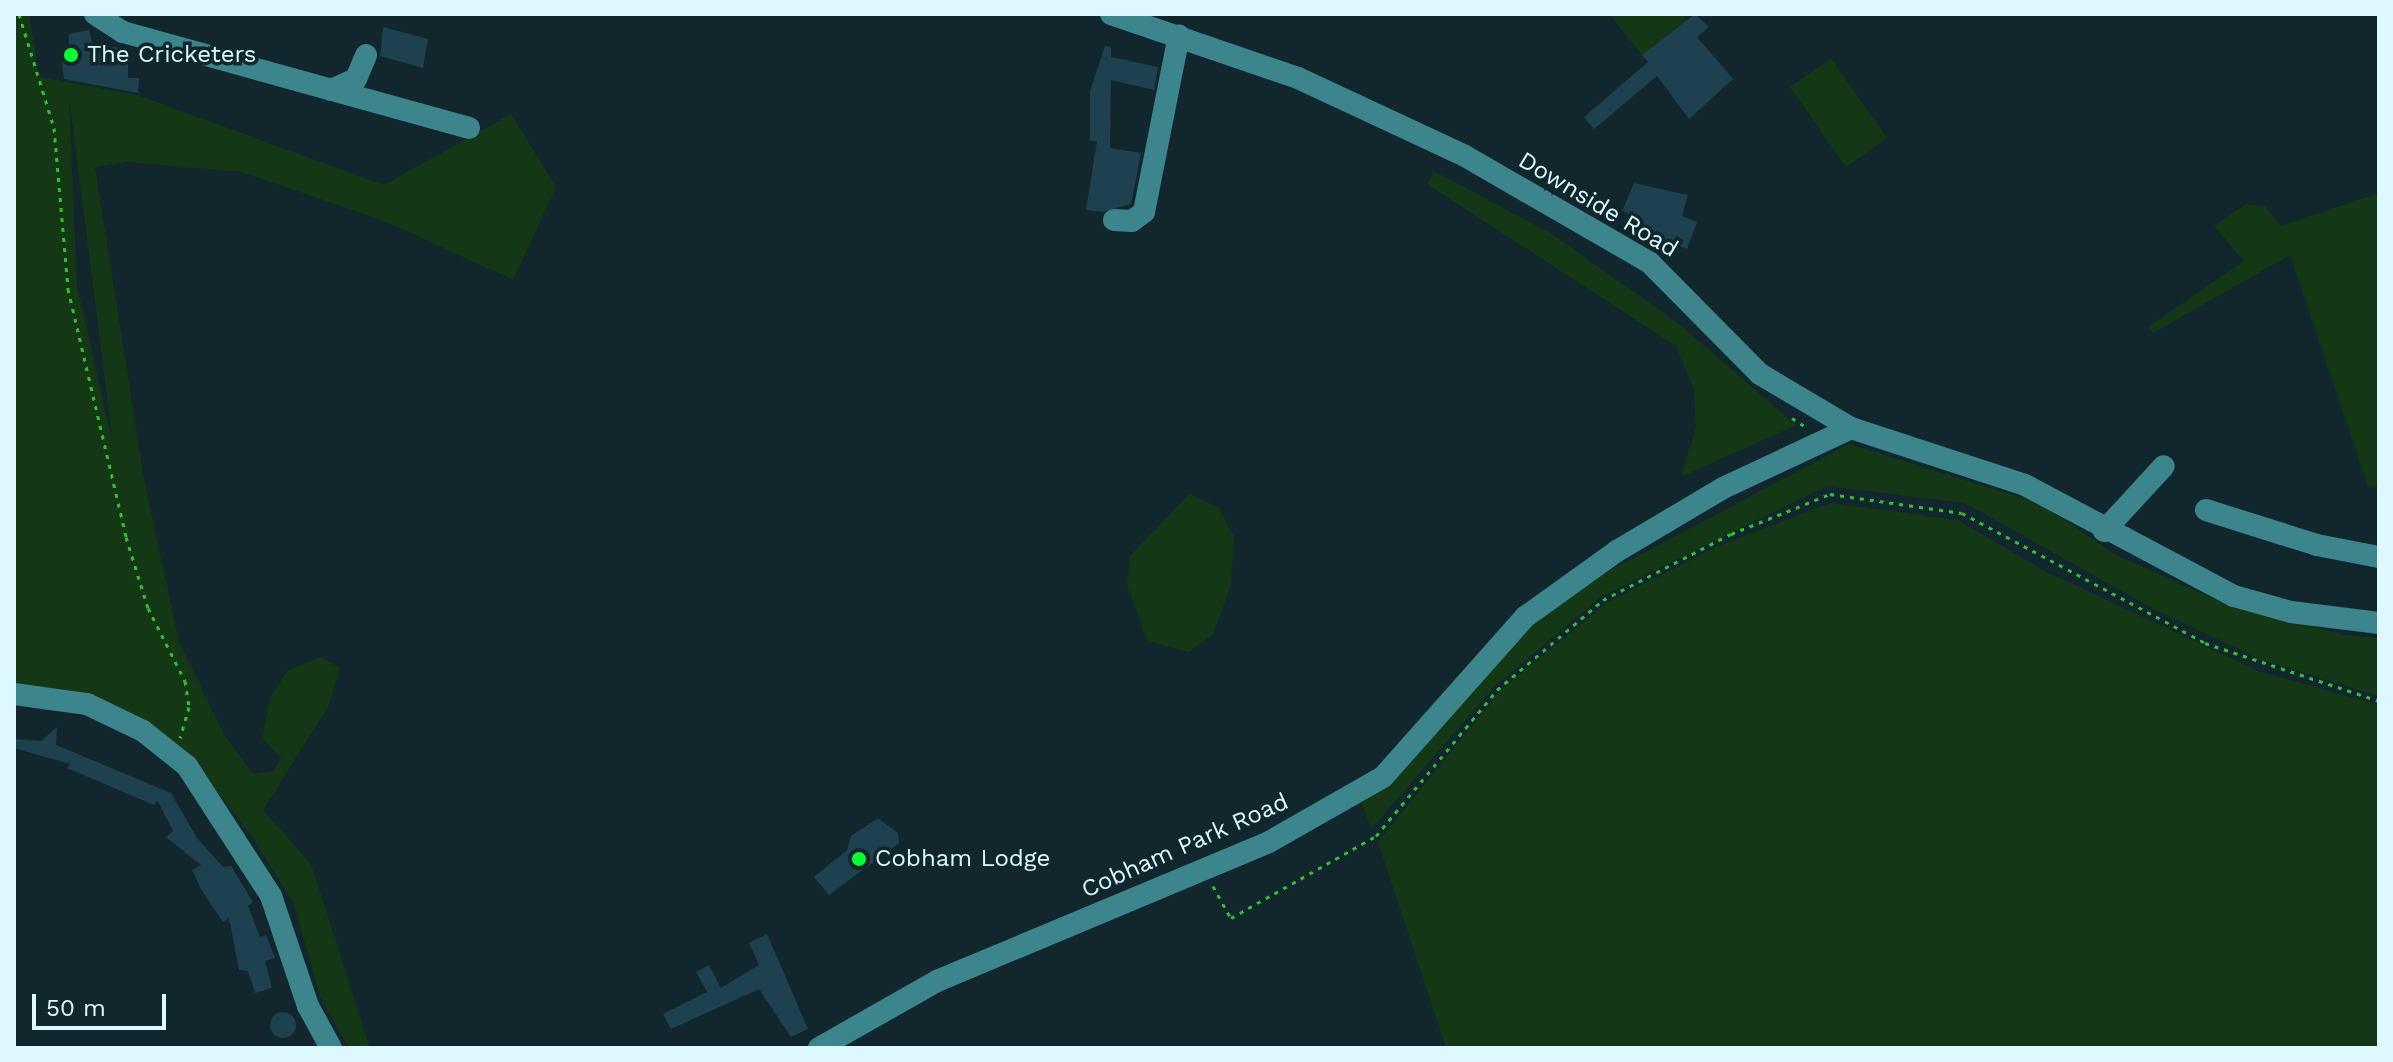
<!DOCTYPE html>
<html>
<head>
<meta charset="utf-8">
<style>
  body { margin:0 }
  #map { position:relative; width:2393px; height:1062px; overflow:hidden; background:#11272d; font-family:"Work Sans",sans-serif }
  div>[style] { position:absolute }
  .green>* { inset:0; background:#143715 }
  .building>* { inset:0; background:#1d414e }
  .round { border-radius:50% }
  .path>* { height:3px; margin-top:-1.5px; transform-origin:0; background:repeating-linear-gradient(90deg,#30c12f 0 4px,transparent 0 10px) }
  .minor>* { height:22px; margin:-11px; padding:0 11px; transform-origin:11px; border-radius:11px; background:#3c858c }
  .dots>* { width:22px; height:22px; translate:-50% -50%; box-sizing:border-box; border:4px solid #11272d; border-radius:50% }
  span { translate:-50% -50%; white-space:nowrap; text-align:center; line-height:1.15; -webkit-text-stroke:7px #11272d; paint-order:stroke }
  .poi-label { font-size:24px; color:#ddf9ff }
  .left { translate:0 -50%; text-align:left }
  .street-label { font-size:24px; color:#ddf9ff }
  .frame { position:absolute; inset:0; border:16px solid #ddf9ff; pointer-events:none }
  .scale { position:absolute; left:32px; top:994px; width:134px; height:36px; box-sizing:border-box; border:4px solid #ddf9ff; border-top:0; padding-left:10px; font-size:24px; line-height:28px; white-space:nowrap; color:#ddf9ff; -webkit-text-stroke:6px #11272d; paint-order:stroke }
</style>
</head>
<body>
<div id="map">
  <div class="green">
    <i style="clip-path:polygon(evenodd,14px 14px,29px 14px,39px 77px,137px 95px,384px 185px,511px 114px,556px 187px,513px 280px,387px 222px,242px 172px,127px 162px,95px 167px,144px 479px,179px 642px,224px 734px,253px 774px,274px 771px,281px 758px,262px 738px,270px 698px,288px 670px,322px 657px,340px 668px,328px 707px,263px 810px,311px 864px,370px 1048px,349px 1048px,320px 997px,294px 904px,253px 838px,185px 750px,89px 698px,64px 689px,14px 687px,14px 14px,69px 97px,112px 436px,111px 436px,77px 285px,69px 97px)"></i>
    <i style="clip-path:polygon(1609px 14px,1682px 14px,1687px 20px,1642px 55px)"></i>
    <i style="clip-path:polygon(1831px 58px,1887px 138px,1846px 167px,1790px 87px)"></i>
    <i style="clip-path:polygon(1434px 171px,1552px 234px,1679px 324px,1796px 425px,1681px 477px,1696px 428px,1694px 389px,1676px 346px,1427px 184px)"></i>
    <i style="clip-path:polygon(2379px 193px,2379px 486px,2368px 487px,2290px 255px,2153px 333px,2148px 327px,2244px 261px,2214px 226px,2246px 204px,2265px 206px,2281px 226px)"></i>
    <i style="clip-path:polygon(1849px 444px,2039px 503px,2116px 555px,2218px 601px,2344px 635px,2379px 638px,2379px 696px,2262px 660px,2157px 611px,1965px 503px,1827px 486px,1602px 596px,1495px 686px,1372px 828px,1360px 802px,1528px 624px,1602px 575px)"></i>
    <i style="clip-path:polygon(1189px 494px,1218px 507px,1234px 536px,1231px 585px,1213px 634px,1189px 652px,1147px 641px,1127px 584px,1130px 556px)"></i>
    <i style="clip-path:polygon(1831px 503px,1958px 520px,2045px 571px,2258px 671px,2379px 705px,2379px 1048px,1446px 1048px,1378px 842px,1501px 690px,1608px 602px,1718px 546px)"></i>
  </div>
  <div class="building">
    <i style="clip-path:polygon(1695px 14px,1709px 27px,1697px 37px,1733px 79px,1689px 119px,1657px 76px,1594px 129px,1584px 117px,1648px 62px,1642px 55px)"></i>
    <i style="clip-path:polygon(383px 27px,428px 39px,423px 68px,380px 56px)"></i>
    <i style="clip-path:polygon(89px 30px,93px 46px,116px 47px,128px 57px,128px 78px,139px 78px,138px 93px,64px 79px,61px 55px,69px 55px,69px 34px)"></i>
    <i style="clip-path:polygon(1105px 46px,1111px 47px,1111px 57px,1158px 67px,1154px 90px,1111px 80px,1110px 148px,1141px 153px,1131px 204px,1102px 212px,1086px 210px,1097px 141px,1090px 141px,1090px 91px)"></i>
    <i style="clip-path:polygon(1634px 183px,1688px 195px,1682px 216px,1697px 222px,1687px 249px,1638px 230px,1642px 218px,1622px 211px)"></i>
    <i style="clip-path:polygon(57px 727px,56px 745px,171px 793px,197px 838px,223px 867px,231px 866px,253px 902px,248px 906px,260px 937px,266px 935px,275px 958px,265px 961px,272px 988px,255px 993px,248px 971px,239px 970px,229px 918px,223px 922px,201px 889px,192px 870px,201px 865px,166px 837px,173px 831px,157px 800px,154px 805px,67px 768px,70px 764px,14px 748px,14px 739px,41px 741px)"></i>
    <i style="clip-path:polygon(878px 818px,898px 833px,899px 843px,829px 895px,814px 877px,847px 850px,851px 836px)"></i>
    <i style="clip-path:polygon(767px 934px,808px 1029px,791px 1037px,759px 989px,671px 1029px,663px 1014px,707px 992px,696px 972px,709px 965px,721px 988px,759px 965px,749px 943px)"></i>
    <i class="round" style="left:270px;top:1012px;width:26px;height:26px"></i>
  </div>
  <div class="path">
    <i style="left:19px;top:14px;width:119px;rotate:72.9deg"></i>
    <i style="left:54px;top:128px;width:162px;rotate:85deg"></i>
    <i style="left:68px;top:289px;width:255px;rotate:76.8deg"></i>
    <i style="left:126px;top:537px;width:74px;rotate:72.8deg"></i>
    <i style="left:148px;top:608px;width:82px;rotate:63.1deg"></i>
    <i style="left:185px;top:681px;width:26px;rotate:81deg"></i>
    <i style="left:189px;top:707px;width:32px;rotate:106deg"></i>
    <i style="left:1792px;top:418px;width:17px;rotate:33deg"></i>
    <i style="left:1213px;top:886px;width:37px;rotate:61deg"></i>
    <i style="left:1231px;top:918px;width:167px;rotate:-29.5deg"></i>
    <i style="left:1376px;top:836px;width:190px;rotate:-50.3deg"></i>
    <i style="left:1497px;top:690px;width:139px;rotate:-40.3deg"></i>
    <i style="left:1603px;top:600px;width:144px;rotate:-27.3deg"></i>
    <i style="left:1731px;top:534px;width:107px;rotate:-22deg"></i>
    <i style="left:1830px;top:494px;width:133px;rotate:8.2deg"></i>
    <i style="left:1962px;top:513px;width:276px;rotate:28.1deg"></i>
    <i style="left:2205px;top:643px;width:183px;rotate:18.4deg"></i>
  </div>
  <div class="minor">
    <i style="left:95px;top:14px;width:33px;rotate:33deg"></i>
    <i style="left:123px;top:32px;width:359px;rotate:15.5deg"></i>
    <i style="left:1111px;top:14px;width:198px;rotate:18.9deg"></i>
    <i style="left:1298px;top:78px;width:184px;rotate:25deg"></i>
    <i style="left:1465px;top:156px;width:214px;rotate:30deg"></i>
    <i style="left:1650px;top:263px;width:156px;rotate:45.3deg"></i>
    <i style="left:1760px;top:374px;width:106px;rotate:30.7deg"></i>
    <i style="left:1851px;top:428px;width:183px;rotate:18.1deg"></i>
    <i style="left:2025px;top:485px;width:237px;rotate:28deg"></i>
    <i style="left:2234px;top:596px;width:59px;rotate:15.7deg"></i>
    <i style="left:2291px;top:612px;width:89px;rotate:7.1deg"></i>
    <i style="left:331px;top:90px;width:27px;rotate:-24deg"></i>
    <i style="left:356px;top:79px;width:26px;rotate:-67deg"></i>
    <i style="left:1114px;top:220px;width:18px;rotate:3deg"></i>
    <i style="left:1132px;top:221px;width:15px;rotate:-37deg"></i>
    <i style="left:1144px;top:212px;width:180px;rotate:-78.8deg"></i>
    <i style="left:2206px;top:510px;width:116px;rotate:17.5deg"></i>
    <i style="left:2317px;top:545px;width:63px;rotate:11deg"></i>
    <i style="left:2104px;top:531px;width:88px;rotate:-47.3deg"></i>
    <i style="left:14px;top:694px;width:74px;rotate:7.8deg"></i>
    <i style="left:87px;top:704px;width:62px;rotate:25.7deg"></i>
    <i style="left:143px;top:731px;width:56px;rotate:38.5deg"></i>
    <i style="left:187px;top:766px;width:155px;rotate:57.1deg"></i>
    <i style="left:271px;top:896px;width:116px;rotate:71.4deg"></i>
    <i style="left:308px;top:1006px;width:48px;rotate:61.3deg"></i>
    <i style="left:819px;top:1048px;width:136px;rotate:-29.6deg"></i>
    <i style="left:937px;top:981px;width:360px;rotate:-22.7deg"></i>
    <i style="left:1269px;top:842px;width:131px;rotate:-29.7deg"></i>
    <i style="left:1383px;top:777px;width:214px;rotate:-48.4deg"></i>
    <i style="left:1525px;top:617px;width:113px;rotate:-35.7deg"></i>
    <i style="left:1617px;top:551px;width:123px;rotate:-30.7deg"></i>
    <i style="left:1723px;top:488px;width:141px;rotate:-25.1deg"></i>
  </div>
  <div class="dots">
    <i style="left:71px;top:55px;background:#09ff2f"></i>
    <i style="left:859px;top:859px;background:#09ff2f"></i>
  </div>
  <div class="poi-label">
    <span class="left" style="left:87px;top:55px">The Cricketers</span>
    <span class="left" style="left:875px;top:859px">Cobham Lodge</span>
  </div>
  <div class="street-label">
    <span style="left:1598px;top:205px;rotate:31deg">Downside Road</span>
    <span style="left:1185px;top:846px;rotate:-24deg">Cobham Park Road</span>
  </div>
  <div class="frame"></div>
  <div class="scale">50 m</div>
</div>
</body>
</html>
